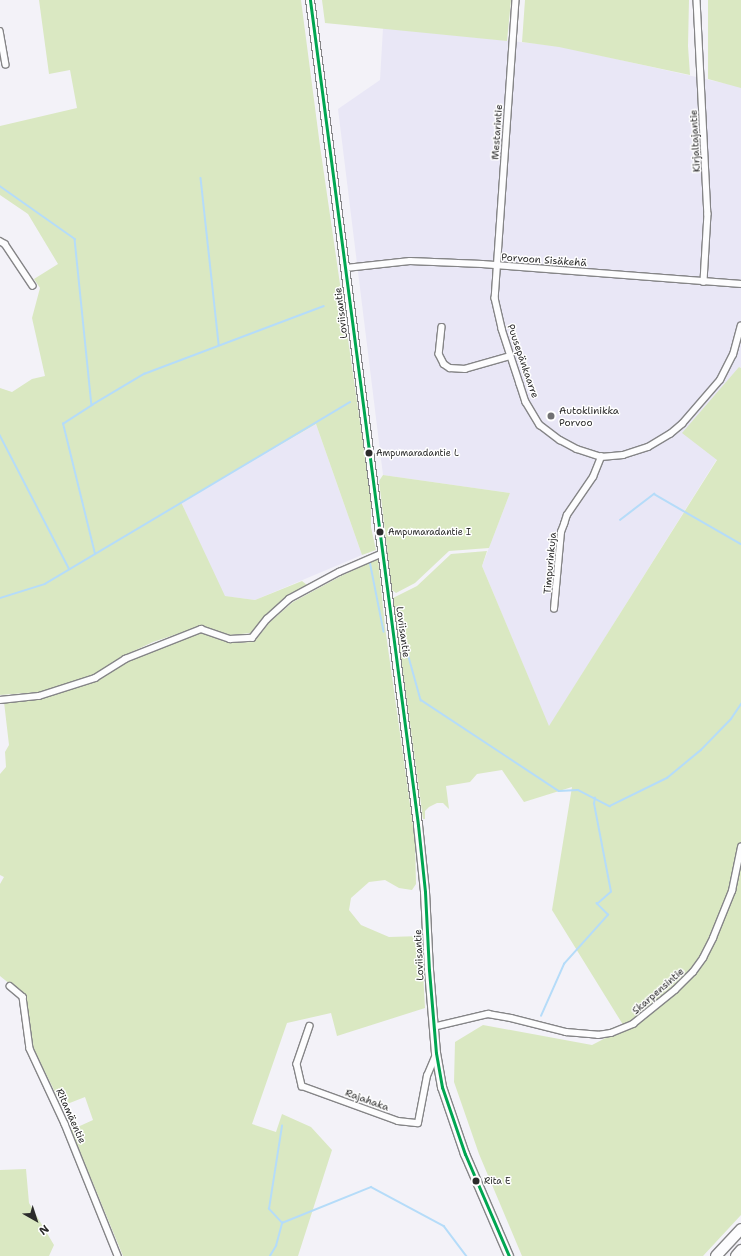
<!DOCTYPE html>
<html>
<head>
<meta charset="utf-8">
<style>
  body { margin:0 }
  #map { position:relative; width:741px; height:1256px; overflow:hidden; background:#f3f2f8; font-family:"Shantell Sans",sans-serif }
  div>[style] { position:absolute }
  .built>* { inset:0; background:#e9e7f6 }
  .green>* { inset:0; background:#dae8c2 }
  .stream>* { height:1.5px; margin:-0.75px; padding:0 0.75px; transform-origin:0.75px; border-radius:0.75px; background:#b5dcf9 }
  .roads { filter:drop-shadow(1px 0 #858587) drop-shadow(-1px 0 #858587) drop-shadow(0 1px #858587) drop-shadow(0 -1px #858587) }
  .street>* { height:5.5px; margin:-2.75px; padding:0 2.75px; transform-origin:2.75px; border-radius:2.75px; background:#fdfdfe }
  .secondary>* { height:8px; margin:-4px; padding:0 4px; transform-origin:4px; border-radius:4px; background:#fdfdfe }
  .highway>* { height:10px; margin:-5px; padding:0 5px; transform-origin:5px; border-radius:5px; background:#fdfdfe }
  .bus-1>* { height:3px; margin:-1.5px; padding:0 1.5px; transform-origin:1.5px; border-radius:1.5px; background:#00a651 }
  .dots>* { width:11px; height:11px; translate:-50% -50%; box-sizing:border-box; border:2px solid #fff; border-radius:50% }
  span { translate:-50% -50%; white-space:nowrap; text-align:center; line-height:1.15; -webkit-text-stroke:3px #fff; paint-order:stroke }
  .bus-label { font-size:9px; color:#2b2b2b }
  .left { translate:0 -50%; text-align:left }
  .street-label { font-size:10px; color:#2b2b2b }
  .poi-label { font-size:10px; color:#2b2b2b }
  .north { position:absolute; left:16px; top:1200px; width:40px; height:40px; -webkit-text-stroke:3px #fff; paint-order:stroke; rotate:141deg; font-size:11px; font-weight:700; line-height:16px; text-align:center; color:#2b2b2b }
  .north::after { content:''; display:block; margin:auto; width:14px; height:18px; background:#2b2b2b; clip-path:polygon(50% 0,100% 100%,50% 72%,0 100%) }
</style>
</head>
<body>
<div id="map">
  <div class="built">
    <i style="clip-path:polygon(383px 28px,558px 46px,741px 87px,741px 368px,739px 367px,717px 459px,549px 727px,482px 566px,510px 493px,383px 475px,338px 109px,380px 80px)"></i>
    <i style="clip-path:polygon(316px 424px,362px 555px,255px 600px,224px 596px,181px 502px)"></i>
  </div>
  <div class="green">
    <i style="clip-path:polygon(39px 0,301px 0,320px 146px,371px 498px,371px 527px,376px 550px,362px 555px,316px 424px,181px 502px,225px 596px,255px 600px,302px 581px,307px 585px,286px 598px,263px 619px,251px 633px,231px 635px,201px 626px,153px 642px,123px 656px,95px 674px,40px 692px,0 695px,0 388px,12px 392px,32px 379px,45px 376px,32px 318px,40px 288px,34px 279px,58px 264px,28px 214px,0 195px,0 126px,77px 108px,70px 70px,49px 74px)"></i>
    <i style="clip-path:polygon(322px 0,511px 0,507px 41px,325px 23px)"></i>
    <i style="clip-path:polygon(525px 0,689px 0,688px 46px,690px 75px,559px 47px,522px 42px)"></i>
    <i style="clip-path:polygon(708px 0,741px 0,741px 88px,708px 79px)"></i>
    <i style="clip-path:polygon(739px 367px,741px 368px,741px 1215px,703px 1256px,522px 1256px,479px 1154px,454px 1082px,455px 1042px,483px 1025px,592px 1045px,625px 1028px,552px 910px,572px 787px,524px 802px,502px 770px,477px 774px,470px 782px,446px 786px,449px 809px,443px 803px,437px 803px,429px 807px,425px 811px,425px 819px,423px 819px,393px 598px,417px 586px,451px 554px,487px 551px,482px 566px,549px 726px,717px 460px,682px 433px)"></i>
    <i style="clip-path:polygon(383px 475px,510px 493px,489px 548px,449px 551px,415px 583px,396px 593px,392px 590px,379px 481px)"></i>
    <i style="clip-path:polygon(378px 559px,385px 627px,415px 840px,416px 884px,412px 890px,399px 888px,385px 880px,369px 882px,351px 898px,349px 910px,361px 925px,389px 937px,421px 936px,425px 1008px,337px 1036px,331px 1013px,287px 1023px,252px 1124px,276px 1132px,282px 1114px,311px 1127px,332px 1150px,298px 1256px,123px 1256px,71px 1130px,93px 1120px,85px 1097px,62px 1106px,33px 1048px,26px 997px,0 976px,0 884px,4px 877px,0 875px,0 774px,6px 767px,5px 752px,9px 745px,4px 702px,39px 699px,97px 681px,128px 661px,201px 633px,229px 643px,254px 642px,270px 622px,293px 602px,343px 575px)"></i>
    <i style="clip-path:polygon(26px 1169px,29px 1203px,54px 1245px,49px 1256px,0 1256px,0 1170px)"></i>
  </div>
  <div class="stream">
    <i style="left:201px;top:178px;width:168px;rotate:83.8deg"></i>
    <i style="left:0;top:186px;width:92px;rotate:35.2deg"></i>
    <i style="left:75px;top:239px;width:167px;rotate:84.2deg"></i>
    <i style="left:0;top:435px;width:150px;rotate:62.6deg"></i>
    <i style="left:620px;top:520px;width:43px;rotate:-37.4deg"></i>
    <i style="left:654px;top:494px;width:100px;rotate:29.9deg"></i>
    <i style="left:95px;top:554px;width:134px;rotate:-103.8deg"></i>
    <i style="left:63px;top:424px;width:35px;rotate:-33deg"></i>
    <i style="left:92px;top:405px;width:61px;rotate:-30.8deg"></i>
    <i style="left:144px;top:374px;width:192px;rotate:-20.7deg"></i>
    <i style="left:370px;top:561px;width:72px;rotate:78.8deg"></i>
    <i style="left:0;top:598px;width:47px;rotate:-17.3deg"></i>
    <i style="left:45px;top:584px;width:355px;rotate:-30.8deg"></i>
    <i style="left:402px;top:632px;width:71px;rotate:74.4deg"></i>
    <i style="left:421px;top:700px;width:165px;rotate:33.4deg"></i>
    <i style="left:559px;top:791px;width:19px;rotate:-3deg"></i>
    <i style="left:578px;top:790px;width:36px;rotate:27deg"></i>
    <i style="left:610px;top:806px;width:64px;rotate:-26.2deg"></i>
    <i style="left:667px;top:778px;width:44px;rotate:-39.5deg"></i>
    <i style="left:701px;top:750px;width:43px;rotate:-45.9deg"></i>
    <i style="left:731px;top:719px;width:18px;rotate:-56deg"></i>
    <i style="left:541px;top:1016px;width:57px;rotate:-66.1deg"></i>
    <i style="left:564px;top:964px;width:66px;rotate:-48.1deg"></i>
    <i style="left:608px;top:915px;width:16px;rotate:-135deg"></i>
    <i style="left:597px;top:904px;width:18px;rotate:-41deg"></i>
    <i style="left:611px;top:892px;width:90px;rotate:-100.9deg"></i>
    <i style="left:594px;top:804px;width:6px;rotate:-81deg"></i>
    <i style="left:282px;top:1223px;width:96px;rotate:-22deg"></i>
    <i style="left:371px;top:1187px;width:83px;rotate:28.1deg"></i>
    <i style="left:444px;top:1226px;width:38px;rotate:53deg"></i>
    <i style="left:270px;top:1256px;width:12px;rotate:-59deg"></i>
    <i style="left:276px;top:1246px;width:24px;rotate:-75deg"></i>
    <i style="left:282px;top:1223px;width:19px;rotate:-133deg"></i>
    <i style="left:269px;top:1209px;width:84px;rotate:-81.1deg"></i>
  </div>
  <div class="roads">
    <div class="street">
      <i style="left:516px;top:0;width:299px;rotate:94deg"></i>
      <i style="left:495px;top:298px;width:32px;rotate:77deg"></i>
      <i style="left:502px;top:329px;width:58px;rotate:71.9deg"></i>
      <i style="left:520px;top:384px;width:19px;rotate:72deg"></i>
      <i style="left:526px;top:402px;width:27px;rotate:59deg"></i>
      <i style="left:540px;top:425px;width:25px;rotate:37deg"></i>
      <i style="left:560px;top:440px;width:19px;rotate:28deg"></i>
      <i style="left:577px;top:449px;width:25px;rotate:18deg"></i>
      <i style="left:601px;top:457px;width:22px;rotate:-5deg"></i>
      <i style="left:623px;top:455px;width:26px;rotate:-18deg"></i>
      <i style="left:648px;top:447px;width:26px;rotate:-31deg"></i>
      <i style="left:670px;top:434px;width:16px;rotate:-40deg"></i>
      <i style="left:682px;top:424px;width:58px;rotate:-49.2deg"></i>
      <i style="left:720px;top:380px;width:28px;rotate:-63deg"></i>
      <i style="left:733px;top:355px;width:30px;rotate:-75deg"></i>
      <i style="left:697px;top:0;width:214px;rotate:87.1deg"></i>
      <i style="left:708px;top:214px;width:68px;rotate:93.4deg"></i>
      <i style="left:0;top:31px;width:34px;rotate:80deg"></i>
      <i style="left:0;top:241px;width:6px;rotate:31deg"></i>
      <i style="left:5px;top:244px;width:50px;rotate:56.3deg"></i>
      <i style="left:346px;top:268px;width:64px;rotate:-6.2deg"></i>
      <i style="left:410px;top:261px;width:72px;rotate:2.4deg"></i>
      <i style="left:482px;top:264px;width:260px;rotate:4.4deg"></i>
      <i style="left:442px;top:327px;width:27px;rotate:96deg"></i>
      <i style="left:439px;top:354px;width:11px;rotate:63deg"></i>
      <i style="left:444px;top:364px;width:7px;rotate:34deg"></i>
      <i style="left:450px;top:368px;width:15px;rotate:4deg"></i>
      <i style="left:465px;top:369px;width:47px;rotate:-16.1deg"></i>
      <i style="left:554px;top:609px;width:77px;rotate:-84.8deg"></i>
      <i style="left:561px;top:532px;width:9px;rotate:-69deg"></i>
      <i style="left:564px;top:524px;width:9px;rotate:-72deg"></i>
      <i style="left:567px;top:515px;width:46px;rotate:-55.6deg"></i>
      <i style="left:593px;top:477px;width:22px;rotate:-68deg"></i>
      <i style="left:0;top:700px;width:39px;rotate:-6deg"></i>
      <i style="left:39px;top:696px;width:59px;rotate:-17.8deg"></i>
      <i style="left:95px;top:678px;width:36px;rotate:-32deg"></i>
      <i style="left:125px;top:659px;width:82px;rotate:-21.5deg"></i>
      <i style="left:201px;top:629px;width:31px;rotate:19deg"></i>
      <i style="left:230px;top:639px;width:22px;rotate:-3deg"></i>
      <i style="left:252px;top:638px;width:24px;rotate:-52deg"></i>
      <i style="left:267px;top:619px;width:30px;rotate:-42deg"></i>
      <i style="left:289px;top:599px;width:57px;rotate:-28.4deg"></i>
      <i style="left:339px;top:572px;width:48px;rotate:-23.4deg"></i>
      <i style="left:10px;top:986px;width:17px;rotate:40deg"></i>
      <i style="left:23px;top:997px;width:52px;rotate:82.3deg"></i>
      <i style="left:30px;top:1049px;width:83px;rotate:65deg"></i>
      <i style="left:65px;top:1124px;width:142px;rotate:68.1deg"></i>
      <i style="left:310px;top:1026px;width:40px;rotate:108.9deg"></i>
      <i style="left:297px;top:1064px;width:23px;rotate:77deg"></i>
      <i style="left:302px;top:1086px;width:102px;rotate:20deg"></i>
      <i style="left:398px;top:1121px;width:20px;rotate:6deg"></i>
      <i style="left:418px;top:1123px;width:48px;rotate:-79.2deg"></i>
      <i style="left:427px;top:1076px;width:23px;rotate:-67deg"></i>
      <i style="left:433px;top:1027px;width:57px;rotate:-13.3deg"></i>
      <i style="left:488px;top:1014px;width:23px;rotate:10deg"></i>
      <i style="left:511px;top:1018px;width:57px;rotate:14.3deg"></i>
      <i style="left:566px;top:1032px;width:32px;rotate:5deg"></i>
      <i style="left:598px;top:1035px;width:13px;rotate:-9deg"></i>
      <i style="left:611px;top:1033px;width:24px;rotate:-22deg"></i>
      <i style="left:633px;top:1024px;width:54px;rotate:-39deg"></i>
      <i style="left:675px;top:990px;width:25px;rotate:-45deg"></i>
      <i style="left:693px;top:972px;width:17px;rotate:-54deg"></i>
      <i style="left:703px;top:958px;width:22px;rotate:-63deg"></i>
      <i style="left:713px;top:938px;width:51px;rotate:-68deg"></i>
      <i style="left:732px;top:891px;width:45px;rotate:-78.4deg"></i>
    </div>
    <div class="secondary">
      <i style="left:310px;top:0;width:832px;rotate:82.54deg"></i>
      <i style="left:418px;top:825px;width:67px;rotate:84deg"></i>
      <i style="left:425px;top:892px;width:78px;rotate:87.1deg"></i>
      <i style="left:429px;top:970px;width:83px;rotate:85.2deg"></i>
      <i style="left:436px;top:1053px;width:35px;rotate:80deg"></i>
      <i style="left:442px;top:1087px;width:71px;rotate:71.1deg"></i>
      <i style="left:465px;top:1154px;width:111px;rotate:66.7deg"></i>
    </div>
    <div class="highway">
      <i style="left:716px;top:1256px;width:37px;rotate:-47deg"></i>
      <i style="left:736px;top:1256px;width:8px;rotate:-50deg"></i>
    </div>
  </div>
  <div class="bus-1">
    <i style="left:310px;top:0;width:832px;rotate:82.54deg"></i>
    <i style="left:418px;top:825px;width:67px;rotate:84deg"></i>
    <i style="left:425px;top:892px;width:78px;rotate:87.1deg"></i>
    <i style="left:429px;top:970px;width:83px;rotate:85.2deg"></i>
    <i style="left:436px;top:1053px;width:35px;rotate:80deg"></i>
    <i style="left:442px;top:1087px;width:71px;rotate:71.1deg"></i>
    <i style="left:465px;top:1154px;width:111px;rotate:66.7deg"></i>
  </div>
  <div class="dots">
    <i style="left:551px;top:416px;background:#717173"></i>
    <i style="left:369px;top:453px;background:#2b2b2b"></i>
    <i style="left:380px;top:532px;background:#2b2b2b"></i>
    <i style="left:476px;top:1181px;background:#2b2b2b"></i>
  </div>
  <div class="bus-label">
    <span class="left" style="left:376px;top:453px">Ampumaradantie L</span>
    <span class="left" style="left:388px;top:532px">Ampumaradantie I</span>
    <span class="left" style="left:484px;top:1181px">Rita E</span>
  </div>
  <div class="street-label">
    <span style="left:497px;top:132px;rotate:-86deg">Mestarintie</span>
    <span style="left:695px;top:141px;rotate:-93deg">Kirjaltajantie</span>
    <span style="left:544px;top:260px;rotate:4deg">Porvoon Sisäkehä</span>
    <span style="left:341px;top:313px;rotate:-97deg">Loviisantie</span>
    <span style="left:523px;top:361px;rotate:71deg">Puusepänkaarre</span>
    <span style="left:550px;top:563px;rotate:-85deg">Timpurinkuja</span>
    <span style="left:403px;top:632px;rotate:82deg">Loviisantie</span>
    <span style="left:419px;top:955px;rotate:-93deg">Loviisantie</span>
    <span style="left:658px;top:991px;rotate:-41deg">Skarpensintie</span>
    <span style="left:367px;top:1100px;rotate:20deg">Rajahaka</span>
    <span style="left:71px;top:1116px;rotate:66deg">Ritamäentie</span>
  </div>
  <div class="poi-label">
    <span class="left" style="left:559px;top:416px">Autoklinikka<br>Porvoo</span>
  </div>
  <div class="north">N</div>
</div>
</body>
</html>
